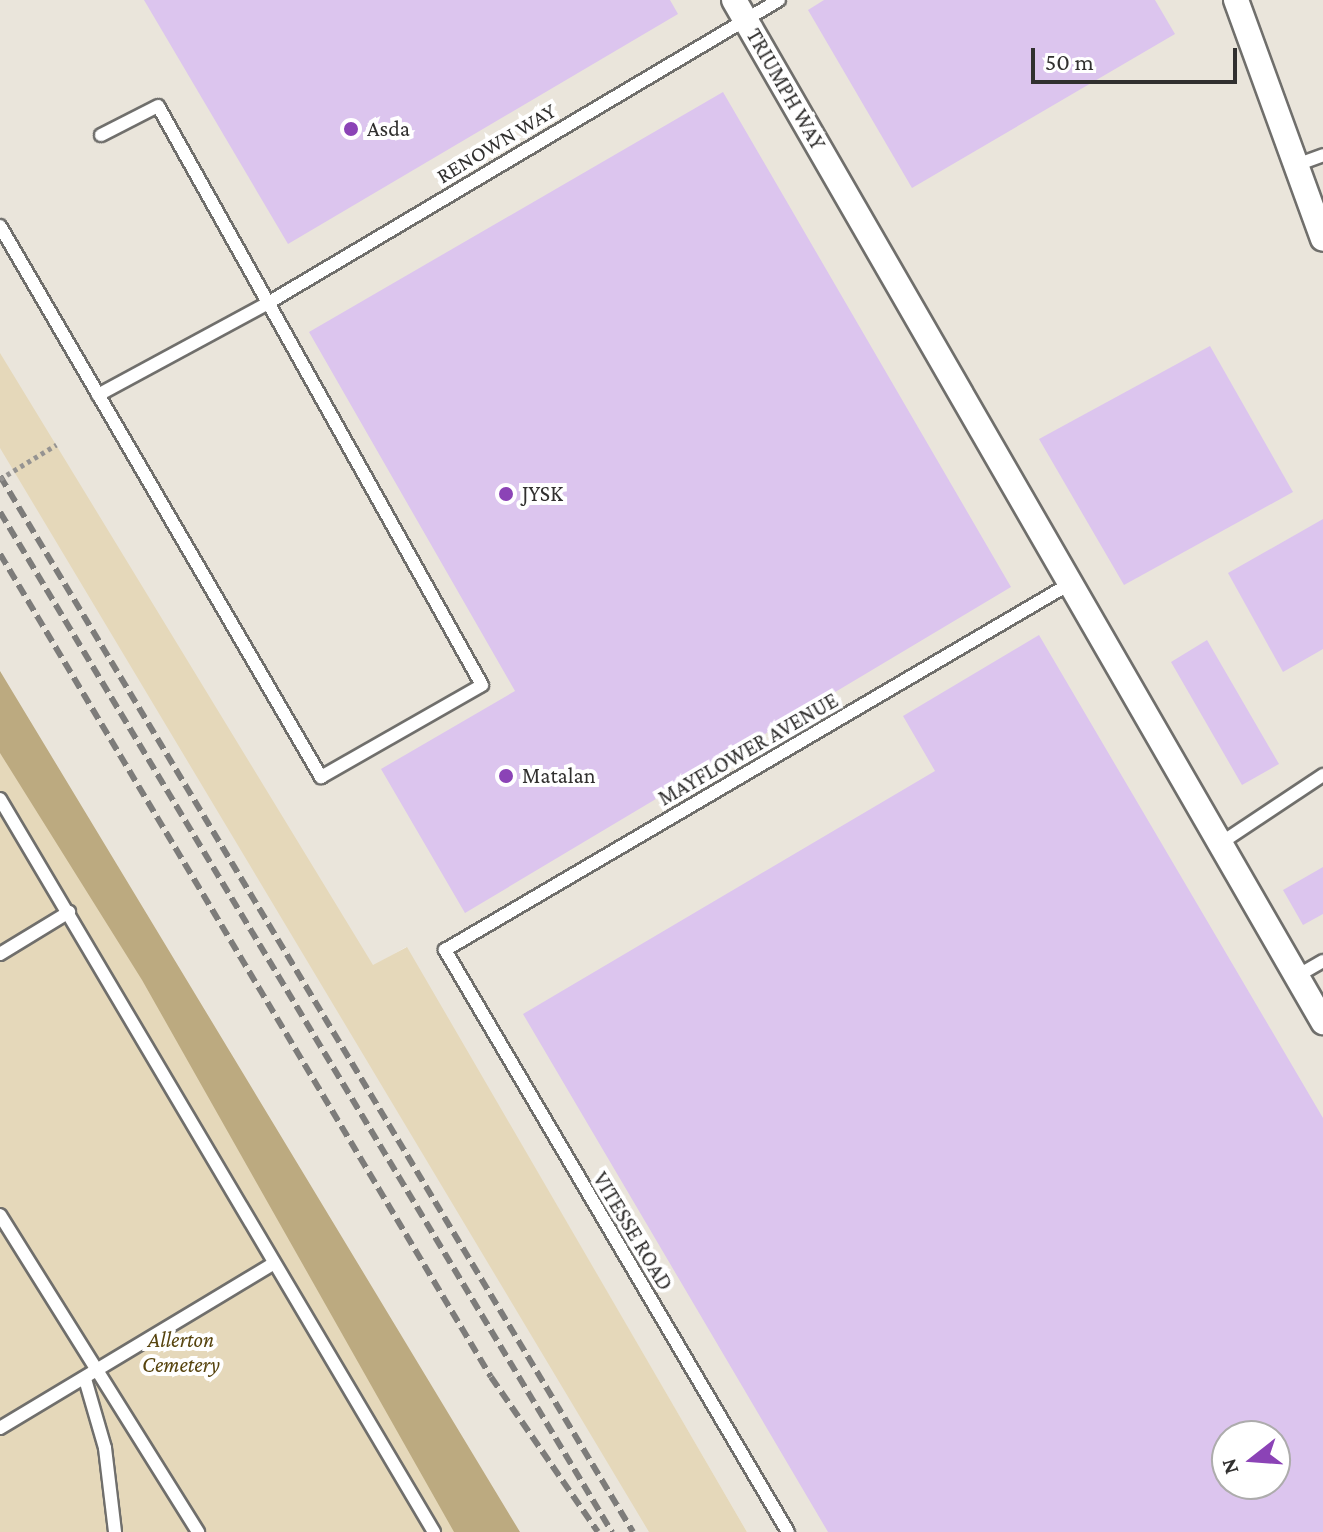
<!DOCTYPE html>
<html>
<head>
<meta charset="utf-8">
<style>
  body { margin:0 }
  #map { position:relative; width:1323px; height:1532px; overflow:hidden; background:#f2f0ed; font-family:"Crimson Pro",serif }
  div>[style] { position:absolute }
  .built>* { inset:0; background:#eae5db }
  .green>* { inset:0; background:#e5d8ba }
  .forest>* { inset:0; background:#bcaa80 }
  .building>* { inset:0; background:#dcc5ee }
  .roads { filter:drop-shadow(2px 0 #706f6c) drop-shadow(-2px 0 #706f6c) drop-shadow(0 2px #706f6c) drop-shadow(0 -2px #706f6c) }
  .service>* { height:12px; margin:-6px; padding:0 6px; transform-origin:6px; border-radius:6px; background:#fff }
  .minor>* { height:24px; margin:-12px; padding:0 12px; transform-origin:12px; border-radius:12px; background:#fff }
  .rail>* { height:6px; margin-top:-3px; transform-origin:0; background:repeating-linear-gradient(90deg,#7d7c7a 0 12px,transparent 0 18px) }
  .path-bridge>* { height:5px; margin-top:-2.5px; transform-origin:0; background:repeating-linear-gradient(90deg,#959391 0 4px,transparent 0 8px) }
  .dots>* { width:22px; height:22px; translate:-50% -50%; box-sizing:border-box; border:4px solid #fff; border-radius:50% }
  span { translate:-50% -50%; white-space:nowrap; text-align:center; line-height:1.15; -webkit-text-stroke:8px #fff; paint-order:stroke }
  .street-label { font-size:22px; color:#31302f }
  .poi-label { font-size:22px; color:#31302f }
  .left { translate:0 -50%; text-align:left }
  .park-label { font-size:22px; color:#57440e; font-style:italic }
  .north { position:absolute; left:1211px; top:1420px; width:80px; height:80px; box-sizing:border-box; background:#fff; border:2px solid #adacac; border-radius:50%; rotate:253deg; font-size:22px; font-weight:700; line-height:32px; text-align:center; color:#31302f }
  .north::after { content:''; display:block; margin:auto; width:28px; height:36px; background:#8b43b6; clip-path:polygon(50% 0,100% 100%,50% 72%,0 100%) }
  .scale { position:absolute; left:1031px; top:48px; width:206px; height:36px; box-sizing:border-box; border:4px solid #31302f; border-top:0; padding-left:10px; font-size:24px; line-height:28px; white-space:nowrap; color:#31302f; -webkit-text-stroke:6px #fff; paint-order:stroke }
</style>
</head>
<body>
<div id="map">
  <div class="built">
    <i style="clip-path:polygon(evenodd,0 0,1323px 0,1323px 1532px,747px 1532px,406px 947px,373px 966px,710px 1532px,500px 1532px,0 693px,0 0,1227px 1436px,1275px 1436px,1275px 1484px,1227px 1484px,1227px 1436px)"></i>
  </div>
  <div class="green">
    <i style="clip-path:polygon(0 353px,373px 965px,407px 947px,747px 1532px,649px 1532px,0 448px)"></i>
    <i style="clip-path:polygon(0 693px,500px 1532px,0 1532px)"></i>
  </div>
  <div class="forest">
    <i style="clip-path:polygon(0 671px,232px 1055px,520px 1532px,454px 1532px,142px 980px,0 753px)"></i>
  </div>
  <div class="building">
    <i style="clip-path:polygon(144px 0,670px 0,678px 14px,288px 244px)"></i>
    <i style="clip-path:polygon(824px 0,1155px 0,1175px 34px,912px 188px,808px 10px)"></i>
    <i style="clip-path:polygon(723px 92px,1011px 587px,465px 913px,381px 769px,515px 691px,309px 332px)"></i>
    <i style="clip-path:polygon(1210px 346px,1293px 492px,1124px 585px,1039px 439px)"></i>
    <i style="clip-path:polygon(1323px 519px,1323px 649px,1283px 672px,1228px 573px)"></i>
    <i style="clip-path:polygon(evenodd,1039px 635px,1323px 1118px,1323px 1532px,828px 1532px,523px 1014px,935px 771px,903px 716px,1039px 635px,1227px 1436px,1275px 1436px,1275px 1484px,1227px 1484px,1227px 1436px)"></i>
    <i style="clip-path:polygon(1207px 640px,1279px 764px,1242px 785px,1171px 662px)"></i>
    <i style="clip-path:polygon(1323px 867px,1323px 914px,1303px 925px,1283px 890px)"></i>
  </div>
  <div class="roads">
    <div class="service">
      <i style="left:1296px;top:165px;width:29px;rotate:-20deg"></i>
      <i style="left:0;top:226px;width:638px;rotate:59.78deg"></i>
      <i style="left:321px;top:777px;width:185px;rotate:-29.7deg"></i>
      <i style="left:482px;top:685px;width:663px;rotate:-119.23deg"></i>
      <i style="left:158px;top:106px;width:64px;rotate:153deg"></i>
      <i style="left:98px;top:395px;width:193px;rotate:-28.4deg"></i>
      <i style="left:268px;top:303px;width:594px;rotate:-30.67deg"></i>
      <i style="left:0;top:799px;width:852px;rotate:59.37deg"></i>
      <i style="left:1221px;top:843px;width:123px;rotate:-33.7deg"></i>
      <i style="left:0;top:954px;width:81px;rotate:-31.3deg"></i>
      <i style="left:1297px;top:976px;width:30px;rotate:-30deg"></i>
      <i style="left:0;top:1215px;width:374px;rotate:58deg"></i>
      <i style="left:85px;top:1379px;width:72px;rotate:73.8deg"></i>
      <i style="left:105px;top:1448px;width:85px;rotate:83.2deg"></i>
      <i style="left:0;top:1428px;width:318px;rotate:-31deg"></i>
      <i style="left:788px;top:1532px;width:676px;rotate:-120.51deg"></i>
      <i style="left:445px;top:950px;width:726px;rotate:-30.38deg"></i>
    </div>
    <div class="minor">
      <i style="left:734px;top:0;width:1180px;rotate:60.04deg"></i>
      <i style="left:1236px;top:0;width:254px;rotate:70deg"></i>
    </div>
  </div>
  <div class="rail">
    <i style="left:0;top:476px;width:1231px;rotate:59.06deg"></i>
    <i style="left:0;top:512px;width:1190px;rotate:59.04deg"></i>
    <i style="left:0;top:554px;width:958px;rotate:59.18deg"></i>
    <i style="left:491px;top:1377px;width:188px;rotate:55.4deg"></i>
  </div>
  <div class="path-bridge">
    <i style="left:0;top:479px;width:66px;rotate:-31.3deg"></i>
  </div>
  <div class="dots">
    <i style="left:351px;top:129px;background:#8b43b6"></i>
    <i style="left:506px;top:494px;background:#8b43b6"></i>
    <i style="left:506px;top:776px;background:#8b43b6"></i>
  </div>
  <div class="street-label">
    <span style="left:786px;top:89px;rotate:60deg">TRIUMPH WAY</span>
    <span style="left:496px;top:143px;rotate:-31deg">RENOWN WAY</span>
    <span style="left:748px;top:749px;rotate:-30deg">MAYFLOWER AVENUE</span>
    <span style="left:633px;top:1231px;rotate:59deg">VITESSE ROAD</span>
  </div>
  <div class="poi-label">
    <span class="left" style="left:367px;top:129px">Asda</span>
    <span class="left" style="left:522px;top:494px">JYSK</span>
    <span class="left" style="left:522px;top:776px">Matalan</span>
  </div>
  <div class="park-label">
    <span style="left:181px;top:1352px">Allerton<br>Cemetery</span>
  </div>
  <div class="north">N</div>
  <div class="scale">50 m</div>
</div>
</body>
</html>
